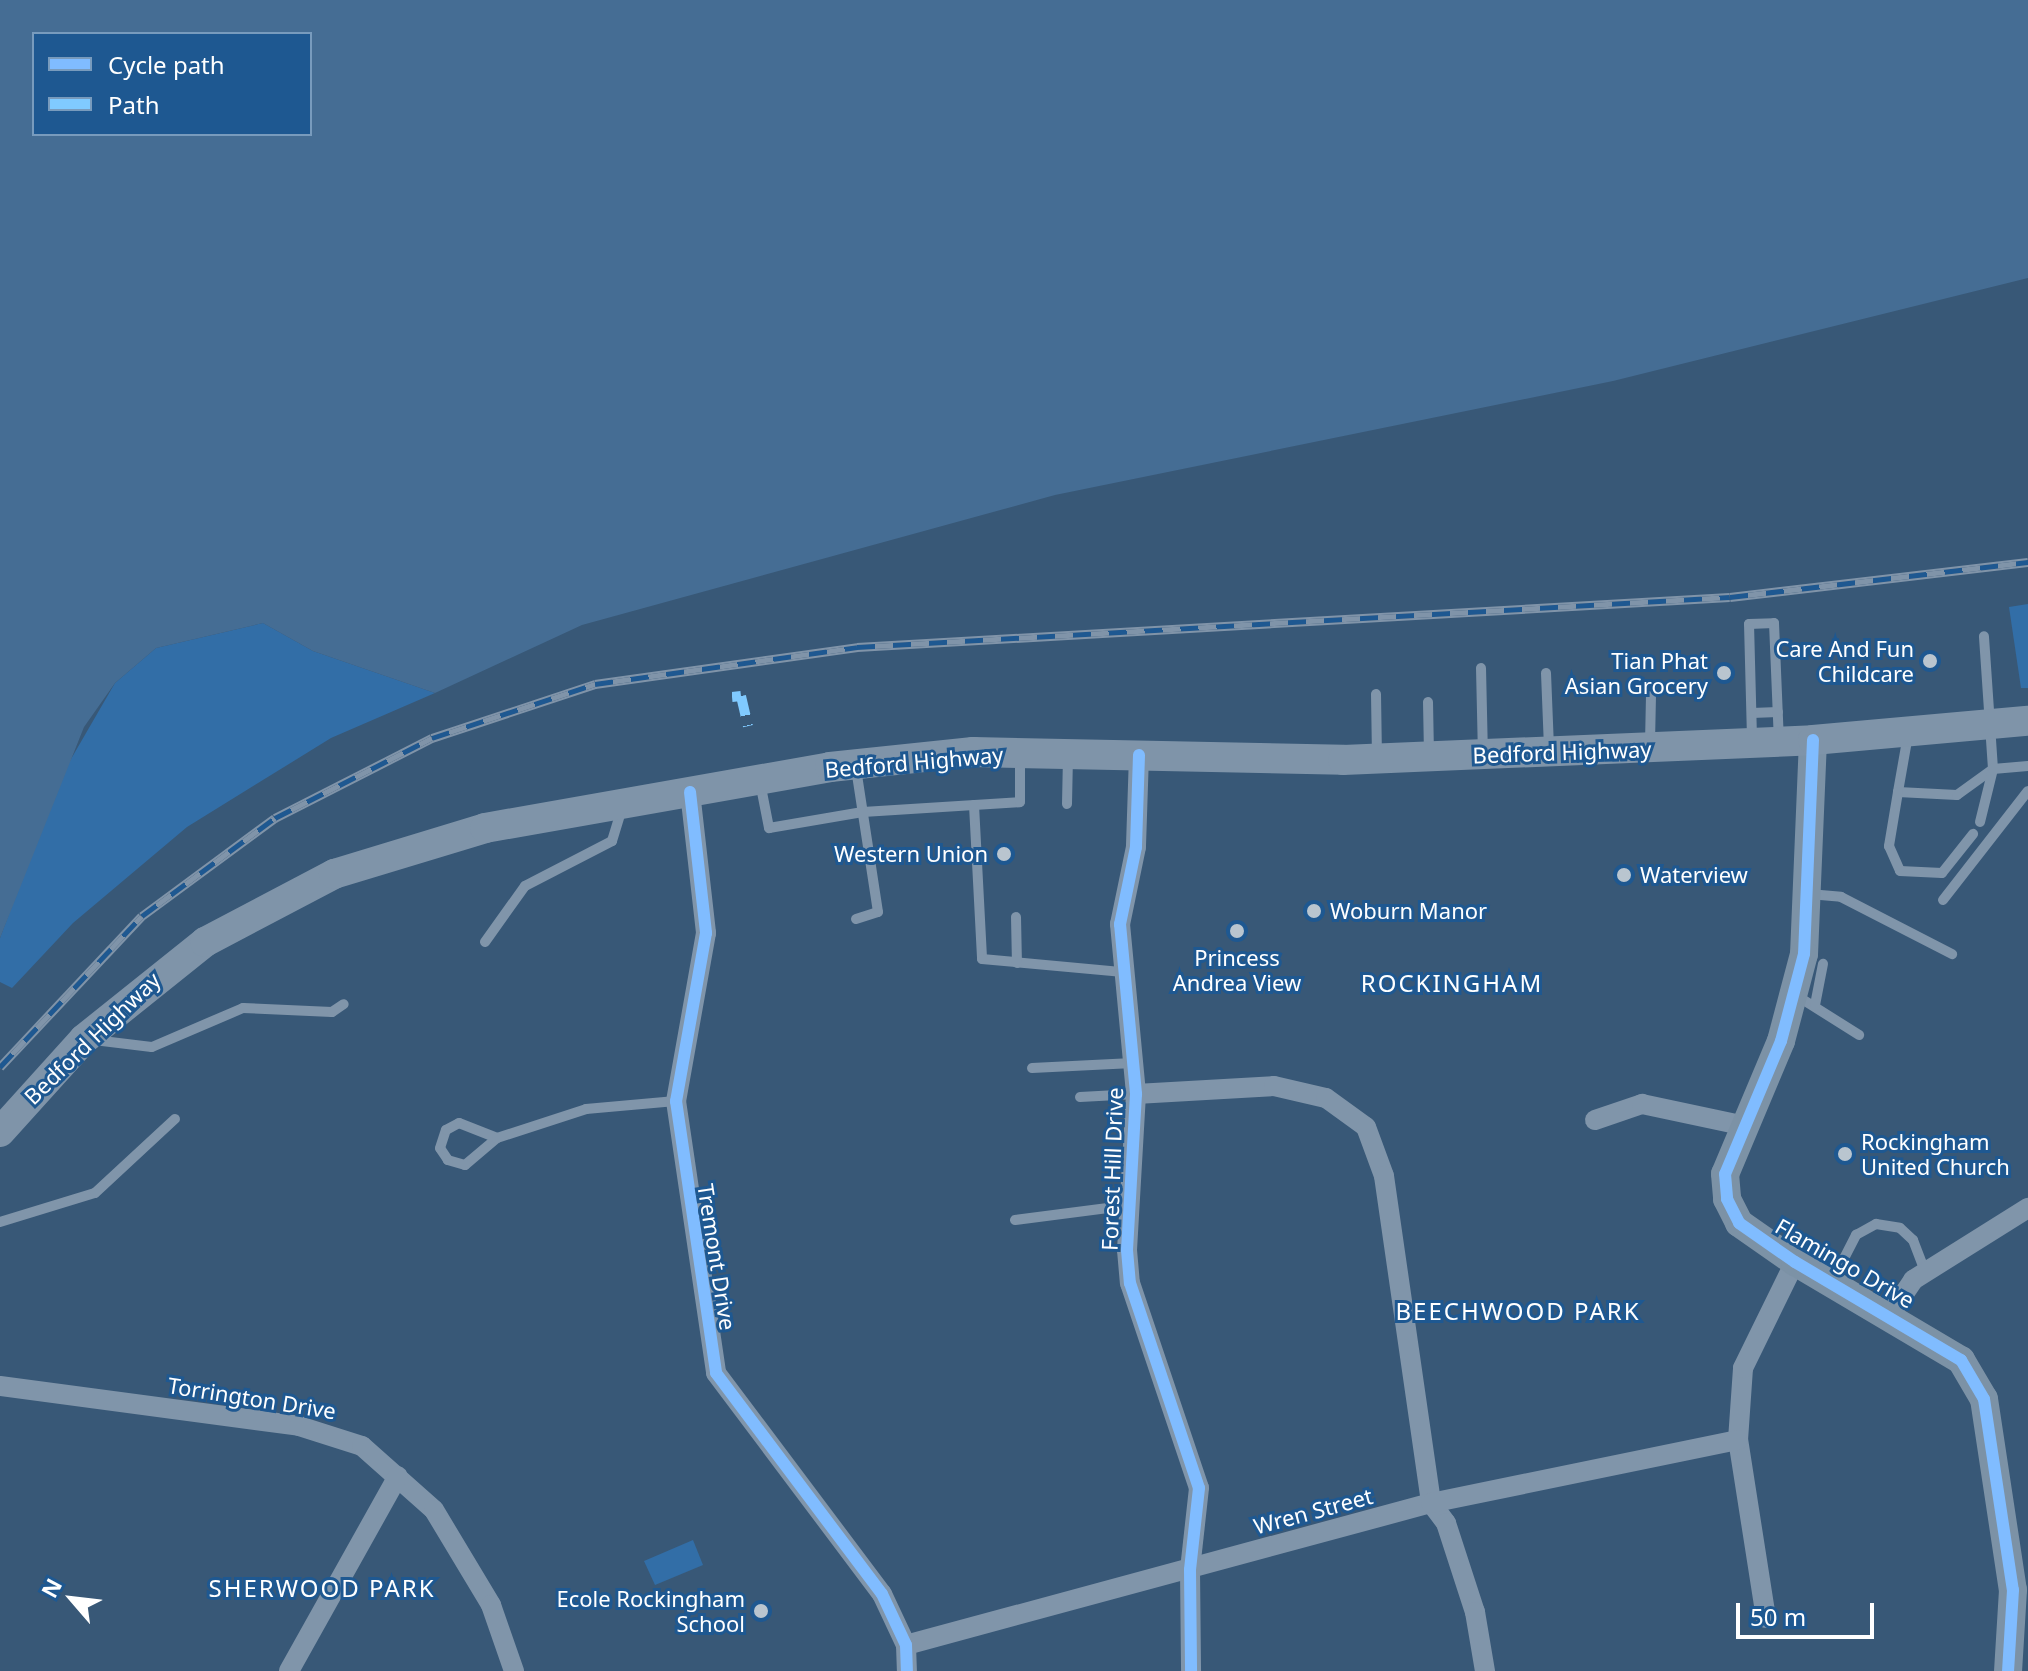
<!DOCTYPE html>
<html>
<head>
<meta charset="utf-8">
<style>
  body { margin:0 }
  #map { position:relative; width:2028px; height:1671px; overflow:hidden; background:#385877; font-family:"Noto Sans",sans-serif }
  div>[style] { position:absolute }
  .green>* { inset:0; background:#326ea7 }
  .water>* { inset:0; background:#456d94 }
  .lane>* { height:10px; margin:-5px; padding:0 5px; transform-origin:5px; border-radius:5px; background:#8095aa }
  .street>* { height:20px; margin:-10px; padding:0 10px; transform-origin:10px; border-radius:10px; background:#8095aa }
  .secondary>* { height:28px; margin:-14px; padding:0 14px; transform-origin:14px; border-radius:14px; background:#7c92a6 }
  .primary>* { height:30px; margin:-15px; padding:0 15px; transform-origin:15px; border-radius:15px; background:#7f94a9 }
  .rail>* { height:9px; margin-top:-4.5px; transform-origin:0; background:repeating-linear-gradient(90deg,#1e5891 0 18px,#8094a9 0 36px); box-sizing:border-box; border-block:2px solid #8094a9 }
  .quiet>* { height:10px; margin-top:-5px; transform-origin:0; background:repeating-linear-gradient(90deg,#80caff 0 20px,transparent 0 30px) }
  .cycleway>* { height:12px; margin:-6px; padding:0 6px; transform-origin:6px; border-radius:6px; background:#80bcff }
  .dots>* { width:22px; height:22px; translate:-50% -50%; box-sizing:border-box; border:4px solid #1e5891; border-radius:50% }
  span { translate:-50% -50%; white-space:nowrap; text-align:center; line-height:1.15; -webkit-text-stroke:6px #1e5891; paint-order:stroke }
  .poi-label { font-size:22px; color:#fff }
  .right { translate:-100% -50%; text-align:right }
  .left { translate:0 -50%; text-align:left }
  .street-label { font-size:22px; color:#fff }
  .neighbourhood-label { font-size:24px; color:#fff; letter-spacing:2px }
  .legend { position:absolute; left:32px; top:32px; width:280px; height:104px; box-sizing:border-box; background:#1e5891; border:2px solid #789bbd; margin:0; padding:10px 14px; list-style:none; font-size:24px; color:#fff }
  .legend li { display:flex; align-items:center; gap:16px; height:40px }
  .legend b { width:40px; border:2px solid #789bbd }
  .north { position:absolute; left:32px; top:1559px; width:80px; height:80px; -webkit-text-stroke:6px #1e5891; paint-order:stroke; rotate:298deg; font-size:22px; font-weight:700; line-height:32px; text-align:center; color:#fff }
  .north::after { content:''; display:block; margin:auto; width:28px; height:36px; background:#fff; clip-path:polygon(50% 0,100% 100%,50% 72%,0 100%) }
  .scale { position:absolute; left:1736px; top:1603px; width:138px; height:36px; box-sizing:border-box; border:4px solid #fff; border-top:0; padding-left:10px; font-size:24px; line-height:28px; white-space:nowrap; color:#fff; -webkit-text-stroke:6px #1e5891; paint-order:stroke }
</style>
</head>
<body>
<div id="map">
  <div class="green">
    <i style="clip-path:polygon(2028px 604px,2028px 688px,2021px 688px,2009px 607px)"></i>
    <i style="clip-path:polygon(263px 623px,313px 651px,435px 693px,331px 738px,187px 827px,73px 923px,12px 988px,0 982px,0 938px,60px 778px,115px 683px,156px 648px)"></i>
    <i style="clip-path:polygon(693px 1540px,703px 1565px,655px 1585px,644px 1561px)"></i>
  </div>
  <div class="water">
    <i style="clip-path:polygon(evenodd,0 0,2028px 0,2028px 278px,1613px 381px,1055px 495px,582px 625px,435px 693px,313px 651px,263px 623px,156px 648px,115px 683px,84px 727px,0 938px,0 0,34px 34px,310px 34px,310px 134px,34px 134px,34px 34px)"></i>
  </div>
  <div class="lane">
    <i style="left:1481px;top:668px;width:85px;rotate:88.7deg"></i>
    <i style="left:1546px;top:673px;width:74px;rotate:87.7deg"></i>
    <i style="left:1376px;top:694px;width:63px;rotate:89.1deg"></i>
    <i style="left:1428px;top:702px;width:53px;rotate:88.9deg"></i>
    <i style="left:1752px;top:713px;width:26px;rotate:-2deg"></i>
    <i style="left:1908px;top:735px;width:58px;rotate:100deg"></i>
    <i style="left:1898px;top:792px;width:59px;rotate:2.9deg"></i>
    <i style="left:1957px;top:795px;width:44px;rotate:-35.8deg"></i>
    <i style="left:1993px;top:769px;width:133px;rotate:-93.9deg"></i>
    <i style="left:1752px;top:738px;width:114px;rotate:-91.5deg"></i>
    <i style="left:1749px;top:624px;width:25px;rotate:-2deg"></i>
    <i style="left:1774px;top:623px;width:117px;rotate:87.6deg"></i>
    <i style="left:1650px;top:743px;width:47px;rotate:-88.8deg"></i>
    <i style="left:760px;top:782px;width:47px;rotate:78.9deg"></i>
    <i style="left:769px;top:828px;width:95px;rotate:-9.7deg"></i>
    <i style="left:863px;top:812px;width:157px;rotate:-3.6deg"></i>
    <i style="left:1020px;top:802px;width:44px;rotate:-90deg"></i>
    <i style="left:1898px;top:792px;width:55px;rotate:99.5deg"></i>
    <i style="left:1889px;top:846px;width:27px;rotate:66deg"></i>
    <i style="left:1900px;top:871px;width:42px;rotate:2.7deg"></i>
    <i style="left:1942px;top:873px;width:50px;rotate:-51.5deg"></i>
    <i style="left:1067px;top:804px;width:48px;rotate:-88.8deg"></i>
    <i style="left:974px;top:805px;width:154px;rotate:87deg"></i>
    <i style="left:982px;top:959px;width:142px;rotate:5.3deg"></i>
    <i style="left:1980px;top:822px;width:55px;rotate:-76.2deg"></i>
    <i style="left:1993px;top:769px;width:35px;rotate:-5deg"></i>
    <i style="left:1809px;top:894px;width:32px;rotate:5deg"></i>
    <i style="left:1841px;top:897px;width:125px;rotate:27.2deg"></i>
    <i style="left:1943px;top:900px;width:138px;rotate:-52.1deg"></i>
    <i style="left:1016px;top:917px;width:46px;rotate:88.8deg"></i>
    <i style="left:856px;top:919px;width:23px;rotate:-18deg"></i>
    <i style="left:878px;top:912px;width:146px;rotate:-98.7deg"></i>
    <i style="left:485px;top:942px;width:69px;rotate:-54.5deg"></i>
    <i style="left:525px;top:886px;width:98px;rotate:-27.3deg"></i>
    <i style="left:612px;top:841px;width:34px;rotate:-73deg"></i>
    <i style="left:1794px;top:994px;width:77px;rotate:32.2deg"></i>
    <i style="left:1815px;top:1005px;width:42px;rotate:-79deg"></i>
    <i style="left:94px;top:1040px;width:58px;rotate:6.9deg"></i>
    <i style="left:152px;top:1047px;width:99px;rotate:-23.2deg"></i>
    <i style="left:243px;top:1008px;width:89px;rotate:2.6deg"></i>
    <i style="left:332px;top:1012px;width:14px;rotate:-34deg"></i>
    <i style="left:1032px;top:1068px;width:101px;rotate:-2.8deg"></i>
    <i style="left:1080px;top:1097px;width:56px;rotate:-3.1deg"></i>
    <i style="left:497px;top:1138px;width:42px;rotate:139.8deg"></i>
    <i style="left:465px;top:1165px;width:18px;rotate:-164deg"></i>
    <i style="left:448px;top:1160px;width:14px;rotate:-124deg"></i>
    <i style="left:440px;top:1148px;width:19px;rotate:-72deg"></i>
    <i style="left:446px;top:1130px;width:15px;rotate:-28deg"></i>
    <i style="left:459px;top:1123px;width:41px;rotate:21.5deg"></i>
    <i style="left:497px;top:1138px;width:94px;rotate:-18deg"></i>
    <i style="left:586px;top:1109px;width:90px;rotate:-5.1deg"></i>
    <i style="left:1015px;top:1220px;width:117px;rotate:-7.4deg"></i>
    <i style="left:0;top:1222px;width:99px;rotate:-17deg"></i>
    <i style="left:95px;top:1193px;width:109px;rotate:-42.8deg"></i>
    <i style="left:1833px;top:1280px;width:51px;rotate:-62.9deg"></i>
    <i style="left:1856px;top:1235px;width:23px;rotate:-29deg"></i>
    <i style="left:1876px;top:1224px;width:24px;rotate:9deg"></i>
    <i style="left:1900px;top:1228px;width:18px;rotate:43deg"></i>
    <i style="left:1913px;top:1240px;width:34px;rotate:69deg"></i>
  </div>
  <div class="street">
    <i style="left:1139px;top:755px;width:92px;rotate:91.9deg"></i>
    <i style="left:1136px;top:847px;width:79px;rotate:101.7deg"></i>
    <i style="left:1120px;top:924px;width:171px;rotate:84.6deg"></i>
    <i style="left:1136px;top:1094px;width:156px;rotate:93.3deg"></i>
    <i style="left:1127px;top:1250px;width:33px;rotate:85deg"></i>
    <i style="left:1130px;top:1283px;width:216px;rotate:71.4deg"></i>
    <i style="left:1199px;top:1488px;width:82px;rotate:96.3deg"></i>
    <i style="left:1190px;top:1570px;width:101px;rotate:89.4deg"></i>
    <i style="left:690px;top:792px;width:142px;rotate:83.5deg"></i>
    <i style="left:706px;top:933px;width:171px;rotate:100.1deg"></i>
    <i style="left:676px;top:1101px;width:275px;rotate:81.6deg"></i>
    <i style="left:716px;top:1373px;width:276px;rotate:53.1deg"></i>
    <i style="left:882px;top:1594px;width:56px;rotate:64.8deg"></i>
    <i style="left:906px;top:1645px;width:26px;rotate:88deg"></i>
    <i style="left:1136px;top:1094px;width:138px;rotate:-3.3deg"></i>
    <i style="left:1274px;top:1086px;width:53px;rotate:13deg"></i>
    <i style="left:1326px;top:1098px;width:49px;rotate:35.9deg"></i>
    <i style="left:1366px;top:1127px;width:52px;rotate:69.8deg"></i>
    <i style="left:1384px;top:1176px;width:330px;rotate:81.8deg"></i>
    <i style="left:1431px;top:1503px;width:25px;rotate:53deg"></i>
    <i style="left:1446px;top:1523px;width:94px;rotate:72deg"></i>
    <i style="left:1475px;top:1612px;width:60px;rotate:80.4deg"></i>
    <i style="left:1595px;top:1120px;width:50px;rotate:-18.8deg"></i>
    <i style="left:1642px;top:1104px;width:101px;rotate:12deg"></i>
    <i style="left:1891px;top:1313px;width:40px;rotate:-56deg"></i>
    <i style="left:1913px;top:1280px;width:136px;rotate:-32.1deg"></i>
    <i style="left:0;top:1386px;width:302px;rotate:7.6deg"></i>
    <i style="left:299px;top:1426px;width:66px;rotate:17.6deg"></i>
    <i style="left:362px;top:1446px;width:96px;rotate:41.6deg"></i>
    <i style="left:434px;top:1510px;width:111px;rotate:59deg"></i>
    <i style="left:491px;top:1605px;width:70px;rotate:70.8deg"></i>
    <i style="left:1766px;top:1618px;width:180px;rotate:-98.9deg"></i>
    <i style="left:1738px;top:1440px;width:72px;rotate:-86deg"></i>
    <i style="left:1743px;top:1368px;width:118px;rotate:-63.9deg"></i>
    <i style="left:906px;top:1645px;width:544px;rotate:-15.14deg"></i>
    <i style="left:1431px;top:1503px;width:313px;rotate:-11.6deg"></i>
    <i style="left:289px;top:1671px;width:223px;rotate:-60.8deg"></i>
  </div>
  <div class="secondary">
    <i style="left:1813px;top:740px;width:214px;rotate:92.4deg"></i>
    <i style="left:1804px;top:954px;width:90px;rotate:104.8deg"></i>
    <i style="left:1781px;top:1041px;width:144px;rotate:112.8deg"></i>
    <i style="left:1725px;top:1174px;width:25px;rotate:85deg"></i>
    <i style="left:1727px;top:1199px;width:27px;rotate:63deg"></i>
    <i style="left:1739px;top:1223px;width:68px;rotate:34.9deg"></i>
    <i style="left:1795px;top:1262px;width:193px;rotate:30.6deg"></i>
    <i style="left:1961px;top:1360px;width:45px;rotate:59.5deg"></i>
    <i style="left:1984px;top:1399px;width:193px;rotate:81.4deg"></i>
    <i style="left:2013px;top:1590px;width:81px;rotate:93.5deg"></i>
  </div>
  <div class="primary">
    <i style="left:0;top:1132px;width:125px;rotate:-47.9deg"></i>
    <i style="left:84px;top:1039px;width:155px;rotate:-38.7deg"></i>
    <i style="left:205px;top:942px;width:146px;rotate:-27.8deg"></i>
    <i style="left:334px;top:874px;width:158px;rotate:-16.9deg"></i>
    <i style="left:485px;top:828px;width:350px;rotate:-10deg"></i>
    <i style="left:830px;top:767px;width:144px;rotate:-6deg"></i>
    <i style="left:973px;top:752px;width:370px;rotate:1.2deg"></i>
    <i style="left:1343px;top:760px;width:470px;rotate:-2.4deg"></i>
    <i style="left:1813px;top:740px;width:216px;rotate:-5.1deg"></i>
  </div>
  <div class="rail">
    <i style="left:0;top:1067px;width:207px;rotate:-46.8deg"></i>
    <i style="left:142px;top:916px;width:165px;rotate:-36.4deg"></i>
    <i style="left:275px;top:818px;width:176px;rotate:-27deg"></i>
    <i style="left:432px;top:738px;width:172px;rotate:-18.3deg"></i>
    <i style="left:595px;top:684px;width:265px;rotate:-8deg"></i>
    <i style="left:857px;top:647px;width:874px;rotate:-3.28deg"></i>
    <i style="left:1730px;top:597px;width:300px;rotate:-6.7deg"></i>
  </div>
  <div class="quiet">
    <i style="left:732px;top:697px;width:9px;rotate:-6deg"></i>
    <i style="left:741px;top:696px;width:31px;rotate:77deg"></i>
  </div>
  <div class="cycleway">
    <i style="left:1813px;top:740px;width:214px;rotate:92.4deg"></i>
    <i style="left:1804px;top:954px;width:90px;rotate:104.8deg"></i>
    <i style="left:1781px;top:1041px;width:144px;rotate:112.8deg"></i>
    <i style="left:1725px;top:1174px;width:25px;rotate:85deg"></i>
    <i style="left:1727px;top:1199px;width:27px;rotate:63deg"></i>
    <i style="left:1739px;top:1223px;width:68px;rotate:34.9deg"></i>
    <i style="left:1795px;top:1262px;width:193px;rotate:30.6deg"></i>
    <i style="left:1961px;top:1360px;width:45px;rotate:59.5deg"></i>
    <i style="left:1984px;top:1399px;width:193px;rotate:81.4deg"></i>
    <i style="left:2013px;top:1590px;width:81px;rotate:93.5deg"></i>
    <i style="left:1139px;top:755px;width:92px;rotate:91.9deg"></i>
    <i style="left:1136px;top:847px;width:79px;rotate:101.7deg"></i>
    <i style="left:1120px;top:924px;width:171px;rotate:84.6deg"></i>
    <i style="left:1136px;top:1094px;width:156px;rotate:93.3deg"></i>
    <i style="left:1127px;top:1250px;width:33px;rotate:85deg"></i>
    <i style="left:1130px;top:1283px;width:216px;rotate:71.4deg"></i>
    <i style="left:1199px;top:1488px;width:82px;rotate:96.3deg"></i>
    <i style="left:1190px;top:1570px;width:101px;rotate:89.4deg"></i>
    <i style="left:690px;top:792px;width:142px;rotate:83.5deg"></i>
    <i style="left:706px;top:933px;width:171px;rotate:100.1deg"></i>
    <i style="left:676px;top:1101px;width:275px;rotate:81.6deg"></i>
    <i style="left:716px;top:1373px;width:276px;rotate:53.1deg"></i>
    <i style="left:882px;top:1594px;width:56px;rotate:64.8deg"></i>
    <i style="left:906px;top:1645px;width:26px;rotate:88deg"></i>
  </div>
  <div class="dots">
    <i style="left:1930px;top:661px;background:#b9c5cf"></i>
    <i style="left:1724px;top:673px;background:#b9c5cf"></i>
    <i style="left:1004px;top:854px;background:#b9c5cf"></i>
    <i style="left:1624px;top:875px;background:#b9c5cf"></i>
    <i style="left:1314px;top:911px;background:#b9c5cf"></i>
    <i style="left:1237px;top:931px;background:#b9c5cf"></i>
    <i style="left:1845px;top:1154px;background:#b9c5cf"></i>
    <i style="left:761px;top:1611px;background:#b9c5cf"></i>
  </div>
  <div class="poi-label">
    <span class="right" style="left:1914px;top:661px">Care And Fun<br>Childcare</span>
    <span class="right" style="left:1708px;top:673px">Tian Phat<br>Asian Grocery</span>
    <span class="right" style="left:988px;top:854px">Western Union</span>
    <span class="left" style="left:1640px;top:875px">Waterview</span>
    <span class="left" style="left:1330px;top:911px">Woburn Manor</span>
    <span style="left:1237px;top:970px">Princess<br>Andrea View</span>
    <span class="left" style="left:1861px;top:1154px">Rockingham<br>United Church</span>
    <span class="right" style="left:745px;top:1611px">Ecole Rockingham<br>School</span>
  </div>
  <div class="street-label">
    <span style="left:1562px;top:752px;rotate:-2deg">Bedford Highway</span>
    <span style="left:914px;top:762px;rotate:-5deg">Bedford Highway</span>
    <span style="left:92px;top:1038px;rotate:-44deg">Bedford Highway</span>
    <span style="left:1112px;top:1169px;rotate:-88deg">Forest Hill Drive</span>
    <span style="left:717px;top:1257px;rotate:81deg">Tremont Drive</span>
    <span style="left:1845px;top:1263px;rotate:30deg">Flamingo Drive</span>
    <span style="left:252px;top:1398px;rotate:9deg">Torrington Drive</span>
    <span style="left:1313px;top:1511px;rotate:-15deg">Wren Street</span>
  </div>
  <div class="neighbourhood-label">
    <span style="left:1452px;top:983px">ROCKINGHAM</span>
    <span style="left:1518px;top:1311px">BEECHWOOD PARK</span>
    <span style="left:322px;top:1588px">SHERWOOD PARK</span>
  </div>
  <ul class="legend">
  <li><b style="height:10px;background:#80bcff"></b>Cycle path</li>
  <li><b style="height:10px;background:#80caff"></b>Path</li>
  </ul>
  <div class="north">N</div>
  <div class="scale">50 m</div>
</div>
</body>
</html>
